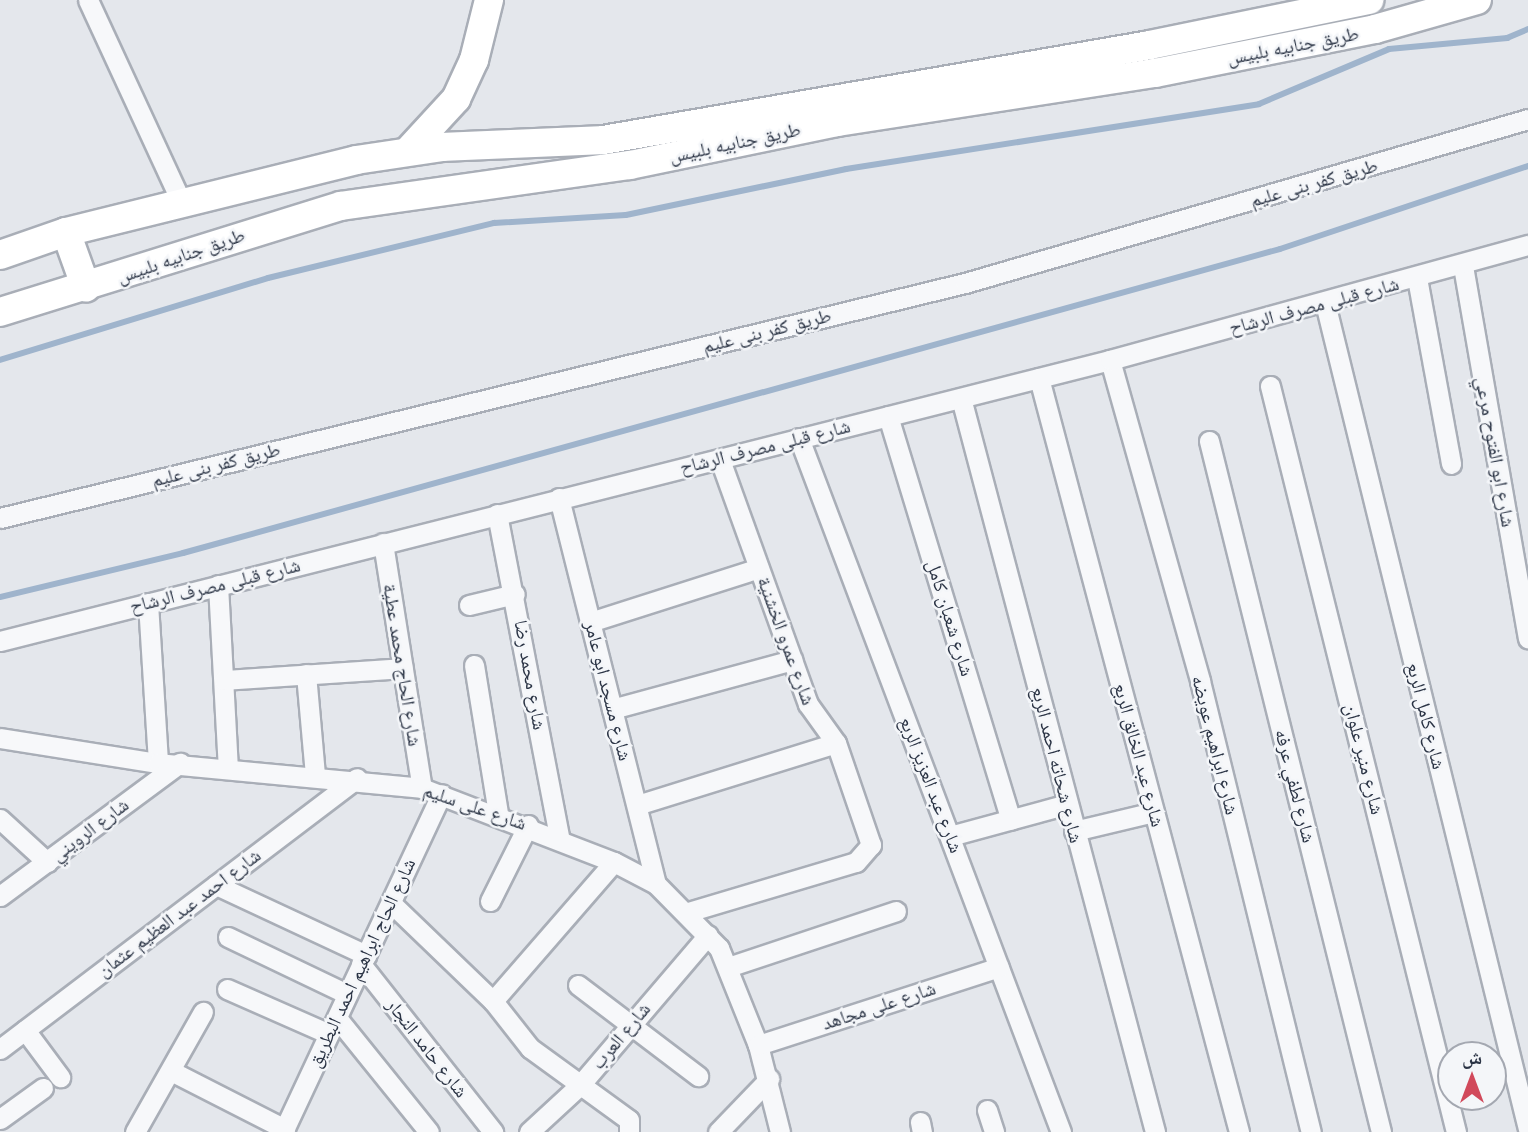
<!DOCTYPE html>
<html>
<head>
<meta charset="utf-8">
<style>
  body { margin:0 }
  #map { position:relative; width:1528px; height:1132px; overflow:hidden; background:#e4e7ec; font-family:"Open Sans","Noto Naskh Arabic",sans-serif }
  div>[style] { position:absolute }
  .stream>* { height:6px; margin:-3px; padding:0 3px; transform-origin:3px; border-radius:3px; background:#9fb4cc }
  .roads { filter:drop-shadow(2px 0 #a9aeb7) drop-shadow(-2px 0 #a9aeb7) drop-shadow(0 2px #a9aeb7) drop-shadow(0 -2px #a9aeb7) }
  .street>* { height:19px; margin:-9.5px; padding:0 9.5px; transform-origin:9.5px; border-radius:9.5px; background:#f7f8fa }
  .secondary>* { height:28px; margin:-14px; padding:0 14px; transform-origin:14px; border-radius:14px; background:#fff }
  span { translate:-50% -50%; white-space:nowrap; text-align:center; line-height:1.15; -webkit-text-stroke:5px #f4f6f9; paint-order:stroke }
  .street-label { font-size:19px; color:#2b3445 }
  .north { position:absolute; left:1437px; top:1041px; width:70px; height:70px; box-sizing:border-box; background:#f4f6f9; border:2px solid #a4a8b1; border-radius:50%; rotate:0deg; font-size:19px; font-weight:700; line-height:28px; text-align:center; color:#2b3445 }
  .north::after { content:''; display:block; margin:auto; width:24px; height:32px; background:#d1495b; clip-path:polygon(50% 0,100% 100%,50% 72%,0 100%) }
</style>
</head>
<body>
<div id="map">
  <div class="stream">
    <i style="left:0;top:360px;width:280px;rotate:-17deg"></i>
    <i style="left:268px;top:278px;width:233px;rotate:-13.7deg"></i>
    <i style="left:494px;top:223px;width:132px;rotate:-3.5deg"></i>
    <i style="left:626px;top:215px;width:225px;rotate:-11.8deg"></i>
    <i style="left:846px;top:169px;width:418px;rotate:-8.9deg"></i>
    <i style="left:1259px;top:104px;width:141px;rotate:-22.9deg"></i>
    <i style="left:1389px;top:49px;width:119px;rotate:-5.3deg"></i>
    <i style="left:1507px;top:38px;width:23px;rotate:-23deg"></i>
    <i style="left:0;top:597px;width:188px;rotate:-13.5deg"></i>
    <i style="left:183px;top:553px;width:1138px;rotate:-15.49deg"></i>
    <i style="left:1280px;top:249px;width:262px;rotate:-18.5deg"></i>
  </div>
  <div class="roads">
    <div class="street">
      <i style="left:88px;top:0;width:224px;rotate:65.2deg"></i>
      <i style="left:1463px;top:266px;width:378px;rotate:80.1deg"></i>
      <i style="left:1417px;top:278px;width:189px;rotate:79.6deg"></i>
      <i style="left:1325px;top:303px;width:851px;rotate:76.19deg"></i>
      <i style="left:1110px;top:360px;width:333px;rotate:74.3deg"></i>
      <i style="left:1200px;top:681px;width:464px;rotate:76.2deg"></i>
      <i style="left:1039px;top:378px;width:780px;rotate:75.14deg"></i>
      <i style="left:1270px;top:386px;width:769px;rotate:76deg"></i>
      <i style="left:961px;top:398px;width:759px;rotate:75.19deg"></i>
      <i style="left:888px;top:416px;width:422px;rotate:73.1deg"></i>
      <i style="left:799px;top:438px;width:742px;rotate:69.32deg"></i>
      <i style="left:1209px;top:441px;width:712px;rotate:76.02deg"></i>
      <i style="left:559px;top:498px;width:398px;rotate:75.9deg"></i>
      <i style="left:497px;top:514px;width:328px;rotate:79.1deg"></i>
      <i style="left:0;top:518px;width:993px;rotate:-13.69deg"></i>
      <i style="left:965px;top:283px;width:586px;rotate:-16.24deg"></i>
      <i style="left:383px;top:543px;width:248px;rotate:81deg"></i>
      <i style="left:218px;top:585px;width:183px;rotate:86.9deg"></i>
      <i style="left:148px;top:603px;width:160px;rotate:86.4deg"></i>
      <i style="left:469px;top:605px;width:47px;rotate:-13.4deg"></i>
      <i style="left:590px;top:622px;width:177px;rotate:-17.7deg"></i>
      <i style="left:0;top:641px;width:1145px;rotate:-14.21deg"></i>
      <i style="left:1110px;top:360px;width:434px;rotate:-15.4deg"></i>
      <i style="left:474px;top:665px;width:150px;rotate:80.8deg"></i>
      <i style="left:306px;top:674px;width:101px;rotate:84.9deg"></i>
      <i style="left:224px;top:680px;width:179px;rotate:-3.8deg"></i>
      <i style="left:612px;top:709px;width:187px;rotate:-15.2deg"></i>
      <i style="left:0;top:738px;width:160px;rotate:9deg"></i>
      <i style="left:158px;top:763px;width:265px;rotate:5.4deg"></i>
      <i style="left:422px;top:788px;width:206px;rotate:21.1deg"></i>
      <i style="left:614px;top:862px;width:47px;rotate:27.6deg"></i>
      <i style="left:656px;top:884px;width:90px;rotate:45.5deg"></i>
      <i style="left:719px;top:948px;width:105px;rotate:68.1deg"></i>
      <i style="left:758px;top:1045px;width:90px;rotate:75.8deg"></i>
      <i style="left:637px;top:805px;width:208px;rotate:-17.3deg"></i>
      <i style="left:0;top:819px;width:64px;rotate:42.5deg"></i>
      <i style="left:1074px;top:831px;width:82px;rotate:-13.4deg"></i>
      <i style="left:950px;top:836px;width:122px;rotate:-15.2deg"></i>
      <i style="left:216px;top:885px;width:166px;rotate:25deg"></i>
      <i style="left:0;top:896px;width:224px;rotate:-36.5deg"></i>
      <i style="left:490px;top:901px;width:85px;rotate:-63.4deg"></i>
      <i style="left:391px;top:903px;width:141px;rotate:43.9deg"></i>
      <i style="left:493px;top:1001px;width:60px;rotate:51.8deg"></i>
      <i style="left:530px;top:1048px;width:122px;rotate:36deg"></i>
      <i style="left:629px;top:1120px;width:12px;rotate:90deg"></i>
      <i style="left:688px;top:912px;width:175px;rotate:-16.6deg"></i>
      <i style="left:856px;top:862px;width:23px;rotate:-49deg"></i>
      <i style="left:871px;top:845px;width:108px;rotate:-108.9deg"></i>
      <i style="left:836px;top:743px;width:48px;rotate:-125.7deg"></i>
      <i style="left:808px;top:704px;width:260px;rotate:-109.8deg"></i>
      <i style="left:228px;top:937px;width:132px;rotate:25.6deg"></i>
      <i style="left:361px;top:964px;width:214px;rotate:51.8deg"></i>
      <i style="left:728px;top:967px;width:177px;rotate:-18.4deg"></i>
      <i style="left:578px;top:985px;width:151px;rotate:37.2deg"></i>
      <i style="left:227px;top:989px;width:111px;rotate:23.8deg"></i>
      <i style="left:493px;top:1001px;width:184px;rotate:-49deg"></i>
      <i style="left:337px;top:1018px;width:146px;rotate:51.1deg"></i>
      <i style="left:25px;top:1030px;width:59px;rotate:53.3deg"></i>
      <i style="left:758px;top:1045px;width:253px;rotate:-17.9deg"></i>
      <i style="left:0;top:1049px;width:448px;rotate:-37.2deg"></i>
      <i style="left:173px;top:1072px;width:126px;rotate:27deg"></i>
      <i style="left:987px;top:1110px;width:23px;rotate:72deg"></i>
      <i style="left:0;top:1119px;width:53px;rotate:-35.8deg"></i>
      <i style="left:920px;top:1122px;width:10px;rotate:79deg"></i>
      <i style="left:135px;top:1132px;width:138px;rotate:-60.5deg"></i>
      <i style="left:283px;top:1132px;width:373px;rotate:-64.9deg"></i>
      <i style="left:529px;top:1132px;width:69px;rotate:-42.7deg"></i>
      <i style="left:580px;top:1085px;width:197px;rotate:-49.5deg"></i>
      <i style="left:718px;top:1132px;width:74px;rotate:-46.1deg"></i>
    </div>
    <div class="secondary">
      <i style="left:408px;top:151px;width:71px;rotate:-47.3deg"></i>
      <i style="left:456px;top:99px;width:43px;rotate:-65.2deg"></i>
      <i style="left:474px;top:60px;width:62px;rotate:-76deg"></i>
      <i style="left:66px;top:232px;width:59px;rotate:70.3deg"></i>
      <i style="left:0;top:255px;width:70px;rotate:-19.2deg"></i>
      <i style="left:66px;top:232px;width:299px;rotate:-13.9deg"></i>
      <i style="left:356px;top:160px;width:88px;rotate:-8.5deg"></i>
      <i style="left:443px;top:147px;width:160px;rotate:-2.5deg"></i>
      <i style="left:603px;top:140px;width:555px;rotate:-9.85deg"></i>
      <i style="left:1150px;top:45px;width:224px;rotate:-11.6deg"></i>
      <i style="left:0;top:312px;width:357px;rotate:-17.3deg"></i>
      <i style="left:341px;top:206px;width:292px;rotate:-8.1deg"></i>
      <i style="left:630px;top:165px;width:211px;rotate:-11.7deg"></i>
      <i style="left:837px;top:122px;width:322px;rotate:-8.8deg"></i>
      <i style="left:1155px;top:73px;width:224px;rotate:-11.3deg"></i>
      <i style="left:1375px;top:29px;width:106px;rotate:-15.9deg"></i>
    </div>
  </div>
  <div class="street-label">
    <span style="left:1293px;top:46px;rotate:-11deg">طريق جنابيه بلبيس</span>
    <span style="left:735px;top:143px;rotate:-12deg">طريق جنابيه بلبيس</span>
    <span style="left:1314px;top:183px;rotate:-16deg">طريق كفر بنى عليم</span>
    <span style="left:181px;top:256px;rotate:-19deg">طريق جنابيه بلبيس</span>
    <span style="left:1314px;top:306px;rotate:-15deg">شارع قبلى مصرف الرشاح</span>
    <span style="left:767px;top:331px;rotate:-14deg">طريق كفر بنى عليم</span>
    <span style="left:765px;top:447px;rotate:-14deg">شارع قبلى مصرف الرشاح</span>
    <span style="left:1495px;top:452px;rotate:80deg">شارع ابو الفتوح مرعي</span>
    <span style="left:216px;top:465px;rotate:-14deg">طريق كفر بنى عليم</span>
    <span style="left:215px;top:586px;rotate:-14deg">شارع قبلى مصرف الرشاح</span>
    <span style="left:950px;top:618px;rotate:73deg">شارع شعبان كامل</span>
    <span style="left:786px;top:641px;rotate:70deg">شارع عمرو الخشنية</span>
    <span style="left:402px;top:665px;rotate:81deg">شارع الحاج محمد عطية</span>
    <span style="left:530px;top:675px;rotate:80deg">شارع محمد رضا</span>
    <span style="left:608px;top:691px;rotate:76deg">شارع مسجد ابو عامر</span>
    <span style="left:1426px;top:716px;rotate:76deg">شارع كامل الربع</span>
    <span style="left:1215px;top:745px;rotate:76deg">شارع ابراهيم عويضه</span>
    <span style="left:1139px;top:755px;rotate:75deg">شارع عبد الخالق الربع</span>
    <span style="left:1364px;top:759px;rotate:76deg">شارع منير علوان</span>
    <span style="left:1057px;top:765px;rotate:76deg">شارع شحاته احمد الربع</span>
    <span style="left:931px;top:785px;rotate:69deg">شارع عبد العزيز الربع</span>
    <span style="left:1295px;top:786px;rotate:76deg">شارع لطفي عرفه</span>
    <span style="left:475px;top:807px;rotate:19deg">شارع على سليم</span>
    <span style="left:90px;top:830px;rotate:-37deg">شارع الرويني</span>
    <span style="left:179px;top:913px;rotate:-37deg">شارع احمد عبد العظيم عثمان</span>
    <span style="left:362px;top:963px;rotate:-65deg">شارع الحاج ابراهيم احمد البطريق</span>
    <span style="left:879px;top:1006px;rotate:-18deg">شارع على مجاهد</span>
    <span style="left:621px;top:1036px;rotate:-50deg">شارع العرب</span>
    <span style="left:427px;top:1048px;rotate:52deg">شارع حامد النجار</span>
  </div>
  <div class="north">ش</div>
</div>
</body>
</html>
